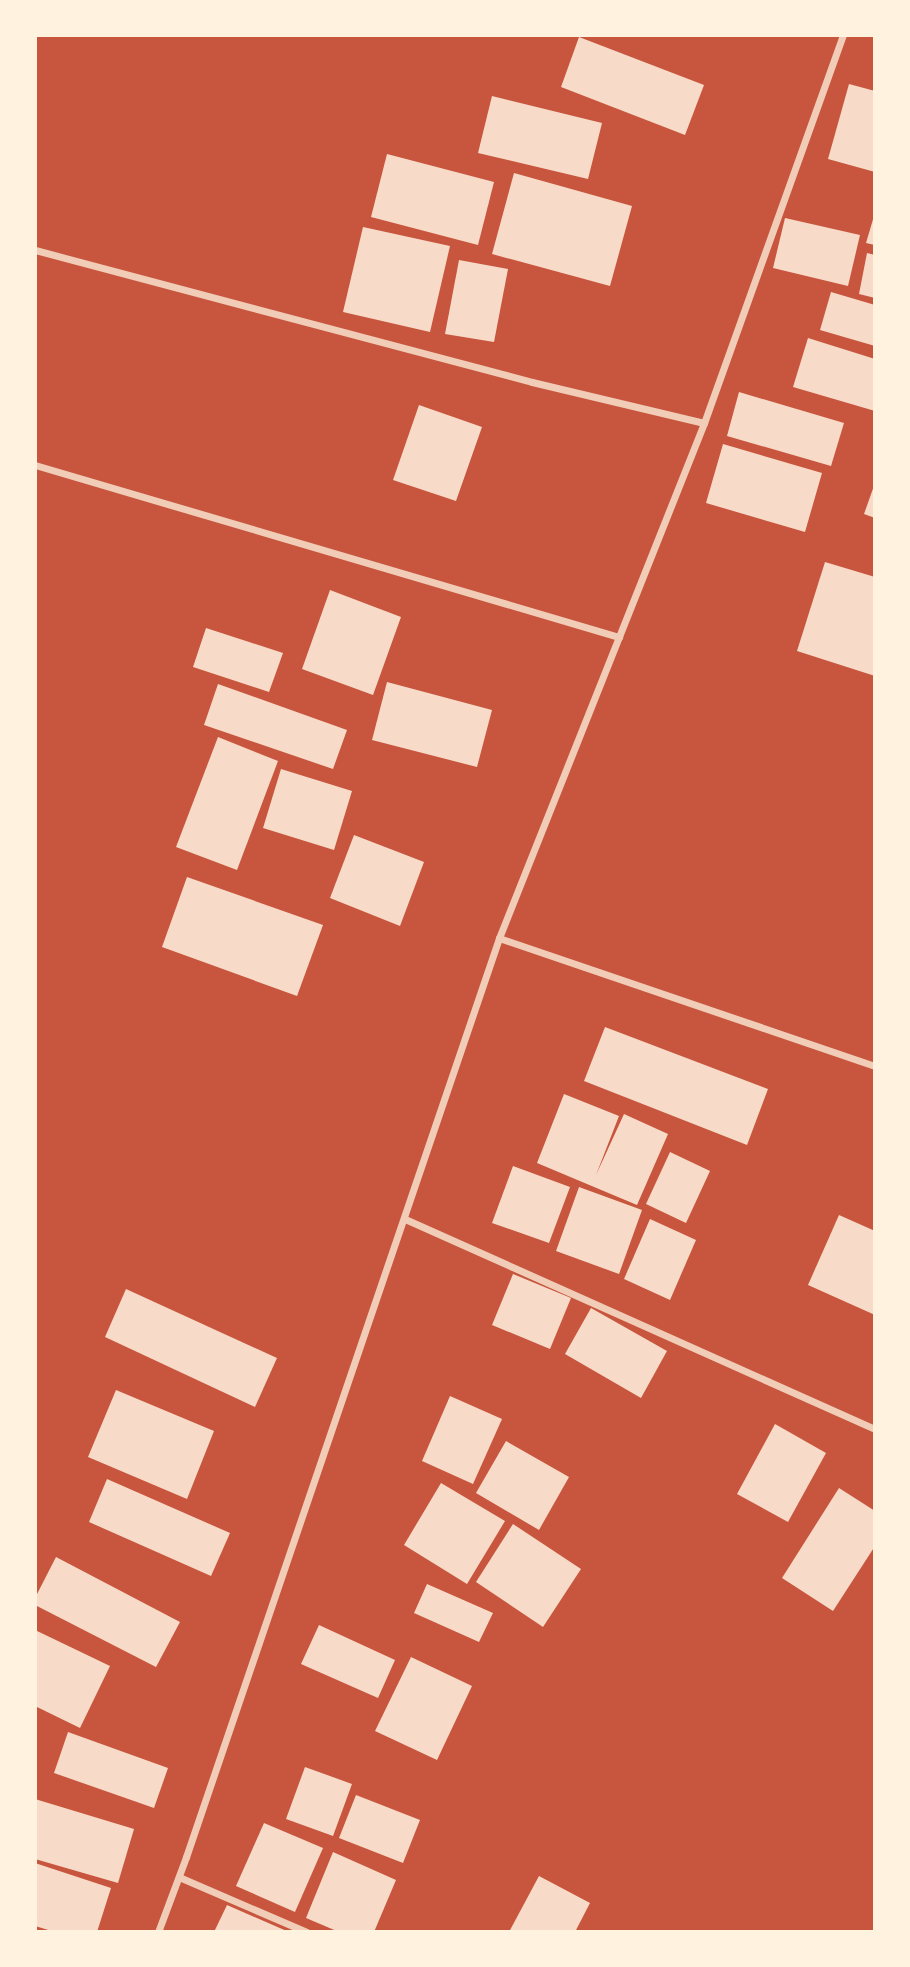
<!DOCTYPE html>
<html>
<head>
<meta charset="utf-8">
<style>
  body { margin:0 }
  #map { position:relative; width:910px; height:1967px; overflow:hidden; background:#c8553d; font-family:Roboto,sans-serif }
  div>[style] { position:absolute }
  .building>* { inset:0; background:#f7dbc8 }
  .minor>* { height:7px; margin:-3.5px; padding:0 3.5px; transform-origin:3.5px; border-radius:3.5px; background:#f1ccb7 }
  span { translate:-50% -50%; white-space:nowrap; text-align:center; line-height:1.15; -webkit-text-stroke:7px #fff3e0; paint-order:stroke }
  .frame { position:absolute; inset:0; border:37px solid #fff3e0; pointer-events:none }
</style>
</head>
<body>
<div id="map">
  <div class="building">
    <i style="clip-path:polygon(579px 37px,704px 85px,685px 135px,561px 87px)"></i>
    <i style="clip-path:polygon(849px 84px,875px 91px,875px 172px,828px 159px)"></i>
    <i style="clip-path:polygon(492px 96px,602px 123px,588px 179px,478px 153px)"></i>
    <i style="clip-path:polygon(387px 154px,494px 182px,478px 245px,371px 217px)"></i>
    <i style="clip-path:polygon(514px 173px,632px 206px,610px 286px,492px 254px)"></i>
    <i style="clip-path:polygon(874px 216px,875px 216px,875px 245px,866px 243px)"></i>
    <i style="clip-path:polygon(785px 218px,860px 235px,848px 286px,773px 268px)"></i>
    <i style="clip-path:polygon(363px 227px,450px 246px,430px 332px,343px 312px)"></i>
    <i style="clip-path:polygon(867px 253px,875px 255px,875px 298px,859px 294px)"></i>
    <i style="clip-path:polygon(459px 260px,508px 269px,494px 342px,445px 334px)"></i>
    <i style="clip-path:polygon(831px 292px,875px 305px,875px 346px,820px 330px)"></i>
    <i style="clip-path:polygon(808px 338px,875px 359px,875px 411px,793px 387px)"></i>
    <i style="clip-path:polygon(739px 392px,844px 423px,831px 466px,727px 436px)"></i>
    <i style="clip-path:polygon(419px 405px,482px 427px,456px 501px,393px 480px)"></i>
    <i style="clip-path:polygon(723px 444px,822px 473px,805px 532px,706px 503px)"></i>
    <i style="clip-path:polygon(875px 483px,875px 518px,864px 514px)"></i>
    <i style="clip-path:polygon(825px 562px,875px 577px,875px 676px,797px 651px)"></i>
    <i style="clip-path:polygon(330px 590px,401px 617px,373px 695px,302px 669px)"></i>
    <i style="clip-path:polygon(206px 628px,283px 653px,269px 692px,193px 667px)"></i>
    <i style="clip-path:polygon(387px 682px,492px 710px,477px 767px,372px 740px)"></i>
    <i style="clip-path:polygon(218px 684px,347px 730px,333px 769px,204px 725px)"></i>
    <i style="clip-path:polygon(218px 737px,278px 761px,237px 870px,176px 847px)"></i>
    <i style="clip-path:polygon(281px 769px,352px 791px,334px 850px,263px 828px)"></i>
    <i style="clip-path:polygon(354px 835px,424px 862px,400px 926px,330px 898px)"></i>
    <i style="clip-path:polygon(187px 877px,323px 925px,297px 996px,162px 947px)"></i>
    <i style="clip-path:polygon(605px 1027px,768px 1089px,747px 1145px,584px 1081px)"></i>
    <i style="clip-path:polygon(564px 1094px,619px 1116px,596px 1175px,624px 1114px,668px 1134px,637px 1205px,537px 1163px)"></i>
    <i style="clip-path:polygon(670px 1152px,710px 1171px,686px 1223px,646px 1204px)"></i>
    <i style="clip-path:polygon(513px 1166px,570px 1187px,549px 1243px,492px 1223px)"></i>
    <i style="clip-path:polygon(579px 1187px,642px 1210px,619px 1274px,556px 1251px)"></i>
    <i style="clip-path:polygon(839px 1215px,875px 1231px,875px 1315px,808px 1285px)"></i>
    <i style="clip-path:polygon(650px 1219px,696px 1240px,670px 1300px,624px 1279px)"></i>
    <i style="clip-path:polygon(513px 1274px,571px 1298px,550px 1349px,492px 1325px)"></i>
    <i style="clip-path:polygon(126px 1289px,277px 1358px,255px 1407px,105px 1337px)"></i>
    <i style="clip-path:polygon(591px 1308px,667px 1351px,641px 1398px,565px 1354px)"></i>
    <i style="clip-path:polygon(116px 1390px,214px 1431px,187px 1499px,88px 1457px)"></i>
    <i style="clip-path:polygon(450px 1396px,502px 1419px,473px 1484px,422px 1461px)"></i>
    <i style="clip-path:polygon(775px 1424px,826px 1453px,788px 1522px,737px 1494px)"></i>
    <i style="clip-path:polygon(506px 1441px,569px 1477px,539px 1530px,476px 1493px)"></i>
    <i style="clip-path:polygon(107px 1479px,230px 1533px,211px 1576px,89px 1522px)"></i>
    <i style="clip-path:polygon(441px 1483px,505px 1521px,467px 1584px,404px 1545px)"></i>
    <i style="clip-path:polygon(839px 1488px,875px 1511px,875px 1546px,833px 1611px,782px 1578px)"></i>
    <i style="clip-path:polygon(513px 1524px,581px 1569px,543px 1627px,476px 1582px)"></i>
    <i style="clip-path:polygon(56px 1557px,180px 1622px,156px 1667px,35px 1605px,35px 1598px)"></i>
    <i style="clip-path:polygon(427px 1584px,493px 1613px,479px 1642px,414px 1613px)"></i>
    <i style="clip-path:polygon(319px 1625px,395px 1660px,378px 1698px,301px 1664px)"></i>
    <i style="clip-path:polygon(35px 1630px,110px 1666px,80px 1728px,35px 1706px)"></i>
    <i style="clip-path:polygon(411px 1657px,472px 1686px,437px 1760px,375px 1731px)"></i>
    <i style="clip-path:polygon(68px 1732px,168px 1768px,154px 1808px,54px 1773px)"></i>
    <i style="clip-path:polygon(305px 1767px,352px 1784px,333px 1836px,286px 1819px)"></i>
    <i style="clip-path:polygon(356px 1795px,420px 1820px,403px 1863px,339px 1838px)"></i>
    <i style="clip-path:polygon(35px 1799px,134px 1829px,118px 1883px,35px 1859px)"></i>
    <i style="clip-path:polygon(264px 1823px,323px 1848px,295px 1912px,236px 1886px)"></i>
    <i style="clip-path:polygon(333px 1852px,396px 1880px,374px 1932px,339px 1932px,306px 1918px)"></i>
    <i style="clip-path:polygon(35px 1863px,111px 1888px,97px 1932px,55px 1932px,35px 1926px)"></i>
    <i style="clip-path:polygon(539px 1876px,590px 1903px,575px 1932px,509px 1932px)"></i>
    <i style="clip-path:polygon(227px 1905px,289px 1932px,214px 1932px)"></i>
  </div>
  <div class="minor">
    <i style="left:35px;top:250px;width:514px;rotate:14.87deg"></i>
    <i style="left:532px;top:382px;width:177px;rotate:13.4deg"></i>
    <i style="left:35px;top:465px;width:609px;rotate:16.41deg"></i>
    <i style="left:499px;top:938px;width:397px;rotate:18.8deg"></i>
    <i style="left:405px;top:1219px;width:515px;rotate:24.08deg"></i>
    <i style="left:179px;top:1877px;width:139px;rotate:23.3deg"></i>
    <i style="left:158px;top:1932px;width:80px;rotate:-69.5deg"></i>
    <i style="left:186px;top:1857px;width:971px;rotate:-71.19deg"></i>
    <i style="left:499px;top:938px;width:554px;rotate:-68.29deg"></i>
    <i style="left:704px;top:423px;width:412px;rotate:-70.3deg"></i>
  </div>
  <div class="frame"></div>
</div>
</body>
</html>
